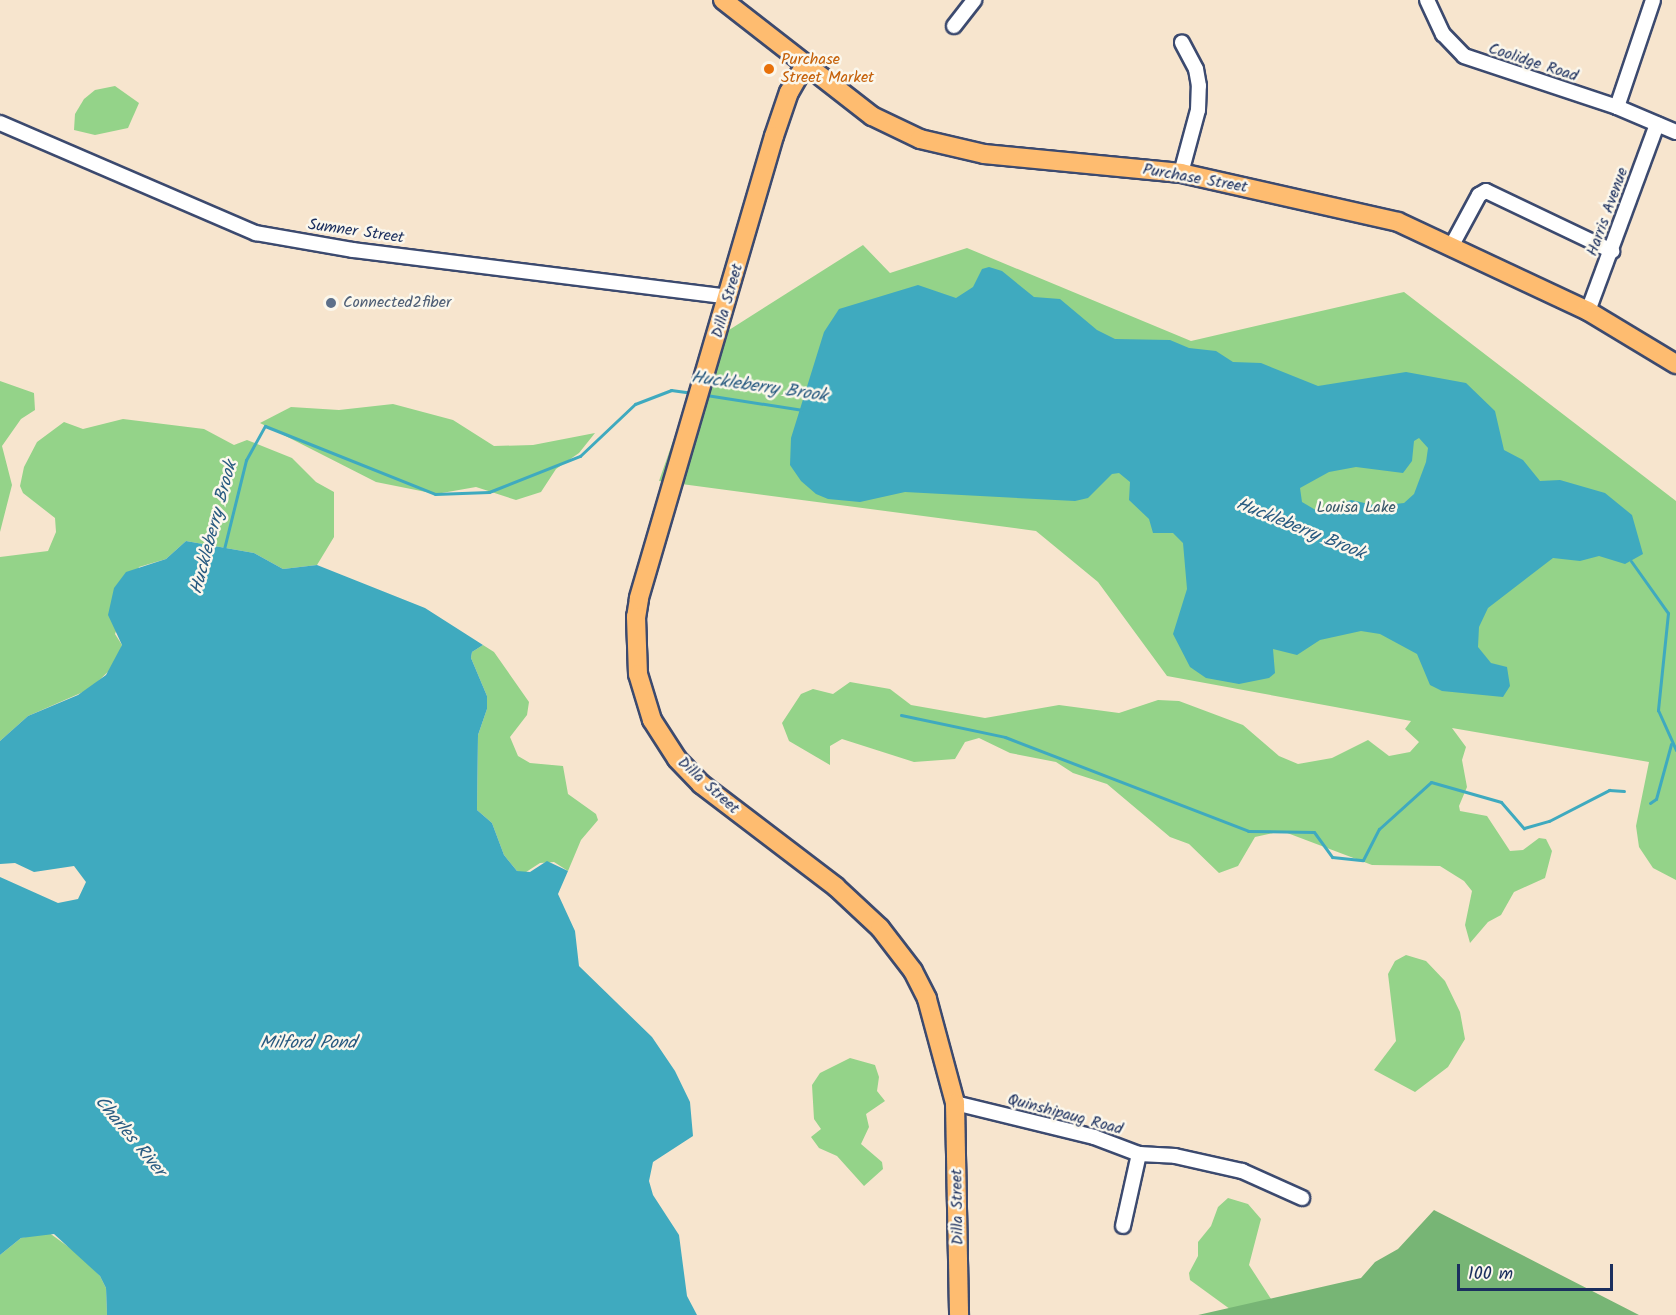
<!DOCTYPE html>
<html>
<head>
<meta charset="utf-8">
<style>
  body { margin:0 }
  #map { position:relative; width:1676px; height:1315px; overflow:hidden; background:#f7e5ce; font-family:Kalam,sans-serif }
  div>[style] { position:absolute }
  .green>* { inset:0; background:#94d389 }
  .forest>* { inset:0; background:#77b575 }
  .water>* { inset:0; background:#3faabf }
  .stream>* { height:3px; margin:-1.5px; padding:0 1.5px; transform-origin:1.5px; border-radius:1.5px; background:#3faabf }
  .roads { filter:drop-shadow(2px 0 #3c4a6f) drop-shadow(-2px 0 #3c4a6f) drop-shadow(0 2px #3c4a6f) drop-shadow(0 -2px #3c4a6f) }
  .minor>* { height:14px; margin:-7px; padding:0 7px; transform-origin:7px; border-radius:7px; background:#fff }
  .major>* { height:18px; margin:-9px; padding:0 9px; transform-origin:9px; border-radius:9px; background:#febc70 }
  .dots>* { width:16px; height:16px; translate:-50% -50%; box-sizing:border-box; border:3px solid #fbf7ec; border-radius:50% }
  span { translate:-50% -50%; white-space:nowrap; text-align:center; line-height:1.15; -webkit-text-stroke:5px #fbf7ec; paint-order:stroke }
  .food-label { font-size:16px; color:#c56008 }
  .left { translate:0 -50%; text-align:left }
  .street-label { font-size:16px; color:#1b2f5e }
  .service-label { font-size:16px; color:#4e5e75 }
  .park-label { font-size:16px; color:#395869 }
  .water-label { font-size:18px; color:#285a80; font-style:italic }
  .scale { position:absolute; left:1457px; top:1264px; width:156px; height:27px; box-sizing:border-box; border:3px solid #1b2f5e; border-top:0; padding-left:8px; font-size:18px; line-height:21px; white-space:nowrap; color:#1b2f5e; -webkit-text-stroke:4px #fbf7ec; paint-order:stroke }
</style>
</head>
<body>
<div id="map">
  <div class="green">
    <i style="clip-path:polygon(115px 86px,139px 103px,128px 128px,95px 135px,74px 130px,75px 114px,84px 99px,95px 90px)"></i>
    <i style="clip-path:polygon(863px 245px,890px 273px,967px 248px,1191px 341px,1404px 292px,1676px 501px,1676px 880px,1653px 868px,1639px 847px,1636px 826px,1649px 762px,1452px 728px,1466px 747px,1462px 760px,1467px 787px,1459px 806px,1460px 811px,1487px 816px,1510px 851px,1523px 850px,1539px 838px,1546px 839px,1552px 851px,1545px 878px,1514px 892px,1501px 915px,1488px 922px,1470px 943px,1465px 925px,1472px 891px,1464px 881px,1440px 866px,1372px 865px,1282px 831px,1255px 837px,1238px 866px,1219px 873px,1189px 844px,1170px 837px,1107px 784px,1073px 773px,1056px 762px,1010px 753px,979px 738px,965px 742px,955px 759px,914px 762px,842px 739px,830px 746px,830px 765px,789px 741px,782px 723px,801px 694px,813px 689px,833px 694px,850px 682px,890px 689px,911px 705px,985px 718px,1059px 705px,1119px 713px,1158px 700px,1179px 701px,1243px 725px,1279px 756px,1298px 764px,1332px 758px,1368px 740px,1389px 756px,1410px 752px,1419px 742px,1405px 729px,1411px 721px,1167px 676px,1098px 582px,1036px 531px,659px 481px,707px 344px)"></i>
    <i style="clip-path:polygon(0 381px,34px 393px,35px 410px,21px 419px,2px 446px,12px 485px,0 532px)"></i>
    <i style="clip-path:polygon(393px 404px,453px 420px,494px 446px,533px 445px,595px 433px,579px 453px,556px 469px,541px 492px,516px 500px,476px 487px,436px 494px,376px 482px,260px 423px,291px 407px,339px 410px)"></i>
    <i style="clip-path:polygon(123px 419px,204px 429px,234px 445px,247px 440px,292px 458px,316px 482px,334px 492px,334px 537px,317px 565px,283px 569px,254px 553px,186px 541px,166px 559px,139px 567px,115px 634px,122px 645px,115px 665px,90px 689px,28px 716px,0 741px,0 557px,48px 551px,56px 532px,55px 518px,23px 493px,20px 486px,24px 467px,37px 442px,64px 422px,83px 429px)"></i>
    <i style="clip-path:polygon(483px 645px,494px 652px,529px 702px,527px 715px,510px 737px,518px 756px,530px 763px,563px 766px,568px 794px,596px 814px,598px 820px,581px 840px,568px 871px,554px 862px,540px 863px,523px 874px,517px 871px,504px 855px,492px 823px,477px 810px,478px 735px,487px 709px,487px 696px,471px 658px,472px 652px)"></i>
    <i style="clip-path:polygon(1406px 955px,1426px 961px,1445px 981px,1460px 1012px,1465px 1039px,1448px 1067px,1415px 1092px,1374px 1070px,1396px 1041px,1388px 974px,1395px 961px)"></i>
    <i style="clip-path:polygon(850px 1058px,875px 1065px,879px 1077px,877px 1091px,885px 1101px,866px 1114px,869px 1127px,861px 1144px,882px 1162px,883px 1169px,864px 1186px,837px 1156px,819px 1148px,811px 1137px,821px 1129px,814px 1119px,812px 1085px,820px 1073px)"></i>
    <i style="clip-path:polygon(1228px 1198px,1248px 1204px,1261px 1219px,1249px 1265px,1271px 1299px,1234px 1312px,1190px 1280px,1189px 1273px,1198px 1256px,1198px 1242px,1211px 1226px,1218px 1207px)"></i>
    <i style="clip-path:polygon(48px 1232px,81px 1256px,100px 1276px,106px 1288px,107px 1315px,0 1315px,0 1255px,21px 1238px)"></i>
  </div>
  <div class="forest">
    <i style="clip-path:polygon(1434px 1210px,1639px 1315px,1198px 1315px,1361px 1278px,1375px 1262px,1398px 1249px)"></i>
  </div>
  <div class="water">
    <i style="clip-path:polygon(evenodd,989px 267px,1002px 271px,1034px 297px,1060px 299px,1097px 330px,1115px 339px,1170px 340px,1189px 348px,1216px 351px,1233px 362px,1261px 363px,1318px 386px,1406px 372px,1466px 383px,1495px 411px,1504px 450px,1523px 460px,1540px 481px,1560px 480px,1605px 493px,1632px 515px,1643px 554px,1625px 564px,1599px 556px,1580px 561px,1553px 558px,1488px 608px,1479px 627px,1478px 647px,1491px 663px,1507px 667px,1510px 686px,1503px 697px,1442px 691px,1430px 685px,1417px 654px,1380px 634px,1361px 631px,1320px 640px,1297px 655px,1273px 649px,1275px 673px,1269px 678px,1239px 684px,1206px 678px,1190px 667px,1173px 634px,1187px 589px,1183px 543px,1173px 533px,1153px 533px,1149px 519px,1129px 500px,1130px 482px,1119px 473px,1112px 474px,1088px 498px,1075px 501px,905px 492px,860px 502px,828px 499px,816px 494px,801px 481px,790px 465px,791px 438px,824px 332px,839px 309px,918px 285px,956px 298px,973px 287px,982px 269px,989px 267px,1419px 438px,1428px 448px,1426px 462px,1414px 494px,1404px 503px,1378px 506px,1351px 500px,1319px 512px,1302px 502px,1300px 488px,1329px 472px,1356px 467px,1403px 473px,1412px 461px,1414px 441px,1419px 438px)"></i>
    <i style="clip-path:polygon(186px 541px,254px 553px,283px 569px,317px 565px,425px 608px,483px 645px,472px 652px,471px 658px,487px 696px,487px 709px,478px 735px,477px 810px,492px 823px,504px 855px,517px 871px,530px 872px,547px 861px,568px 871px,558px 894px,575px 931px,579px 966px,652px 1037px,675px 1071px,690px 1102px,693px 1136px,653px 1162px,649px 1181px,653px 1195px,679px 1235px,687px 1296px,697px 1315px,107px 1315px,106px 1288px,100px 1276px,54px 1234px,21px 1238px,0 1255px,0 877px,58px 903px,78px 899px,86px 882px,74px 866px,34px 872px,15px 863px,0 864px,0 741px,28px 716px,78px 695px,106px 675px,122px 645px,108px 615px,114px 588px,126px 572px,166px 559px)"></i>
  </div>
  <div class="stream">
    <i style="left:706px;top:395px;width:98px;rotate:8.8deg"></i>
    <i style="left:224px;top:549px;width:92px;rotate:-76.1deg"></i>
    <i style="left:246px;top:460px;width:39px;rotate:-61deg"></i>
    <i style="left:265px;top:426px;width:183px;rotate:21.8deg"></i>
    <i style="left:435px;top:494px;width:54px;rotate:-2.1deg"></i>
    <i style="left:489px;top:492px;width:98px;rotate:-21.6deg"></i>
    <i style="left:580px;top:456px;width:76px;rotate:-43.4deg"></i>
    <i style="left:635px;top:404px;width:39px;rotate:-21deg"></i>
    <i style="left:671px;top:390px;width:22px;rotate:8deg"></i>
    <i style="left:1631px;top:561px;width:64px;rotate:54.6deg"></i>
    <i style="left:1668px;top:613px;width:98px;rotate:95.9deg"></i>
    <i style="left:1658px;top:710px;width:44px;rotate:65.8deg"></i>
    <i style="left:901px;top:715px;width:106px;rotate:11.9deg"></i>
    <i style="left:1005px;top:737px;width:261px;rotate:21.1deg"></i>
    <i style="left:1248px;top:831px;width:66px;rotate:0.9deg"></i>
    <i style="left:1314px;top:832px;width:31px;rotate:54deg"></i>
    <i style="left:1332px;top:857px;width:31px;rotate:6deg"></i>
    <i style="left:1363px;top:860px;width:35px;rotate:-63deg"></i>
    <i style="left:1379px;top:829px;width:70px;rotate:-42.1deg"></i>
    <i style="left:1431px;top:782px;width:73px;rotate:15.9deg"></i>
    <i style="left:1501px;top:802px;width:35px;rotate:49deg"></i>
    <i style="left:1524px;top:828px;width:26px;rotate:-16deg"></i>
    <i style="left:1549px;top:821px;width:68px;rotate:-27.3deg"></i>
    <i style="left:1609px;top:790px;width:15px;rotate:4deg"></i>
    <i style="left:1650px;top:803px;width:7px;rotate:-34deg"></i>
    <i style="left:1656px;top:799px;width:57px;rotate:-74.7deg"></i>
  </div>
  <div class="roads">
    <div class="minor">
      <i style="left:1427px;top:0;width:38px;rotate:65deg"></i>
      <i style="left:1443px;top:34px;width:30px;rotate:46deg"></i>
      <i style="left:1464px;top:56px;width:161px;rotate:18.4deg"></i>
      <i style="left:1617px;top:107px;width:64px;rotate:23deg"></i>
      <i style="left:954px;top:26px;width:33px;rotate:-52deg"></i>
      <i style="left:1617px;top:107px;width:113px;rotate:-71.4deg"></i>
      <i style="left:0;top:123px;width:279px;rotate:23.3deg"></i>
      <i style="left:256px;top:233px;width:98px;rotate:9.9deg"></i>
      <i style="left:353px;top:250px;width:378px;rotate:7.1deg"></i>
      <i style="left:1181px;top:173px;width:65px;rotate:-74.9deg"></i>
      <i style="left:1198px;top:110px;width:24px;rotate:-88deg"></i>
      <i style="left:1199px;top:86px;width:17px;rotate:-100deg"></i>
      <i style="left:1196px;top:69px;width:30px;rotate:-118deg"></i>
      <i style="left:1452px;top:245px;width:57px;rotate:-61.6deg"></i>
      <i style="left:1479px;top:195px;width:8px;rotate:-30deg"></i>
      <i style="left:1486px;top:191px;width:140px;rotate:25.5deg"></i>
      <i style="left:1588px;top:311px;width:199px;rotate:-69.7deg"></i>
      <i style="left:955px;top:1103px;width:143px;rotate:13.7deg"></i>
      <i style="left:1094px;top:1137px;width:48px;rotate:20.7deg"></i>
      <i style="left:1139px;top:1154px;width:36px;rotate:3deg"></i>
      <i style="left:1175px;top:1156px;width:69px;rotate:12.6deg"></i>
      <i style="left:1242px;top:1171px;width:66px;rotate:24.2deg"></i>
      <i style="left:1123px;top:1226px;width:74px;rotate:-77.5deg"></i>
    </div>
    <div class="major">
      <i style="left:723px;top:0;width:189px;rotate:37.9deg"></i>
      <i style="left:872px;top:116px;width:53px;rotate:25.6deg"></i>
      <i style="left:920px;top:139px;width:66px;rotate:13.2deg"></i>
      <i style="left:984px;top:154px;width:198px;rotate:5.5deg"></i>
      <i style="left:1181px;top:173px;width:222px;rotate:12.7deg"></i>
      <i style="left:1398px;top:222px;width:210px;rotate:25.1deg"></i>
      <i style="left:1588px;top:311px;width:103px;rotate:31.1deg"></i>
      <i style="left:806px;top:63px;width:34px;rotate:120deg"></i>
      <i style="left:789px;top:92px;width:46px;rotate:108.8deg"></i>
      <i style="left:774px;top:136px;width:482px;rotate:106.3deg"></i>
      <i style="left:639px;top:599px;width:18px;rotate:99deg"></i>
      <i style="left:636px;top:617px;width:57px;rotate:88deg"></i>
      <i style="left:638px;top:674px;width:48px;rotate:73.1deg"></i>
      <i style="left:652px;top:720px;width:46px;rotate:57.3deg"></i>
      <i style="left:677px;top:759px;width:35px;rotate:46deg"></i>
      <i style="left:701px;top:784px;width:170px;rotate:37.3deg"></i>
      <i style="left:836px;top:887px;width:60px;rotate:43deg"></i>
      <i style="left:880px;top:928px;width:54px;rotate:52.5deg"></i>
      <i style="left:913px;top:971px;width:31px;rotate:63deg"></i>
      <i style="left:927px;top:999px;width:108px;rotate:74.9deg"></i>
      <i style="left:955px;top:1103px;width:212px;rotate:88.9deg"></i>
    </div>
  </div>
  <div class="dots">
    <i style="left:769px;top:69px;background:#e8710a"></i>
    <i style="left:331px;top:303px;background:#5c6f8a"></i>
  </div>
  <div class="food-label">
    <span class="left" style="left:781px;top:69px">Purchase<br>Street Market</span>
  </div>
  <div class="street-label">
    <span style="left:1533px;top:63px;rotate:18deg">Coolidge Road</span>
    <span style="left:1195px;top:179px;rotate:10deg">Purchase Street</span>
    <span style="left:1608px;top:212px;rotate:-70deg">Harris Avenue</span>
    <span style="left:356px;top:232px;rotate:8deg">Sumner Street</span>
    <span style="left:728px;top:301px;rotate:-74deg">Dilla Street</span>
    <span style="left:708px;top:786px;rotate:42deg">Dilla Street</span>
    <span style="left:1065px;top:1115px;rotate:15deg">Quinshipaug Road</span>
    <span style="left:958px;top:1207px;rotate:-91deg">Dilla Street</span>
  </div>
  <div class="service-label">
    <span class="left" style="left:343px;top:303px">Connected2fiber</span>
  </div>
  <div class="park-label">
    <span style="left:1356px;top:508px">Louisa Lake</span>
  </div>
  <div class="water-label">
    <span style="left:759px;top:388px;rotate:8deg">Huckleberry Brook</span>
    <span style="left:215px;top:528px;rotate:-75deg">Huckleberry Brook</span>
    <span style="left:1300px;top:530px;rotate:22deg">Huckleberry Brook</span>
    <span style="left:308px;top:1044px">Milford Pond</span>
    <span style="left:129px;top:1137px;rotate:50deg">Charles River</span>
  </div>
  <div class="scale">100 m</div>
</div>
</body>
</html>
